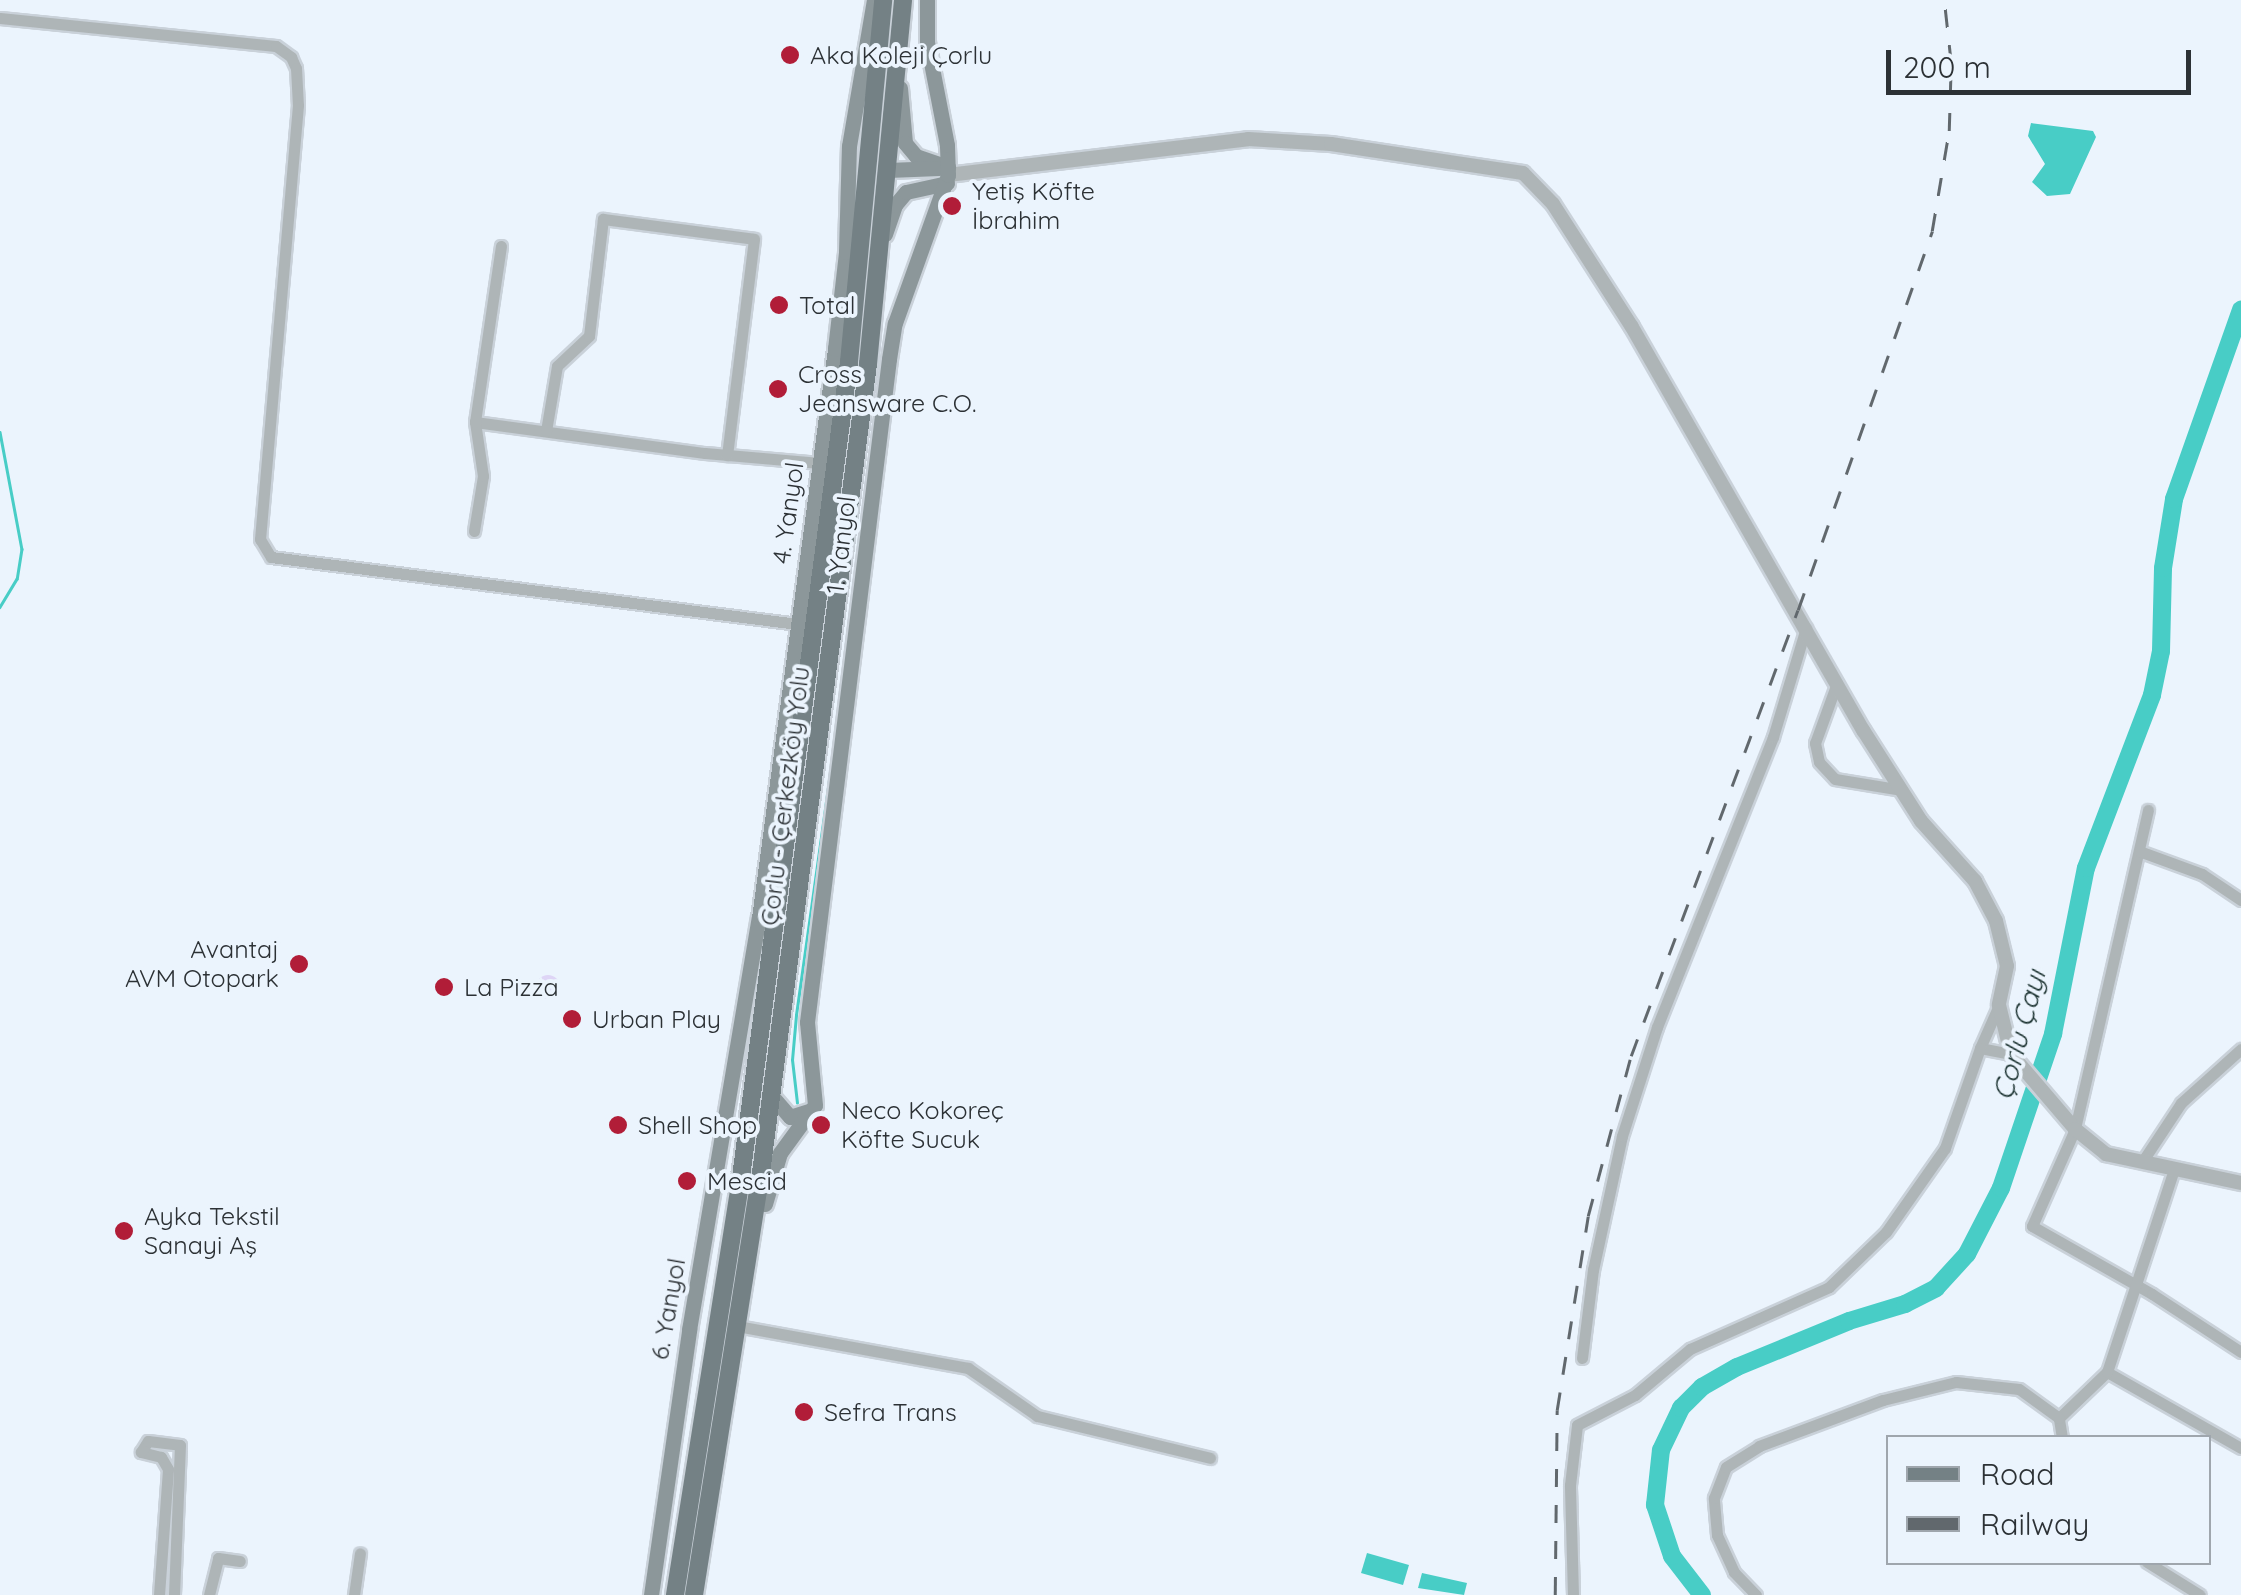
<!DOCTYPE html>
<html>
<head>
<meta charset="utf-8">
<style>
  body { margin:0 }
  #map { position:relative; width:2241px; height:1595px; overflow:hidden; background:#ebf4fd; font-family:Quicksand,sans-serif }
  div>[style] { position:absolute }
  .green>* { inset:0; background:#ded5f6 }
  .round { border-radius:50% }
  .water>* { inset:0; background:#48cdc6 }
  .stream>* { height:2.5px; margin:-1.25px; padding:0 1.25px; transform-origin:1.25px; border-radius:1.25px; background:#48cdc6 }
  .river>* { height:18px; margin:-9px; padding:0 9px; transform-origin:9px; border-radius:9px; background:#48cdc6 }
  .roads { filter:drop-shadow(2px 0 #c9d1d9) drop-shadow(-2px 0 #c9d1d9) drop-shadow(0 2px #c9d1d9) drop-shadow(0 -2px #c9d1d9) }
  .minor>* { height:11px; margin:-5.5px; padding:0 5.5px; transform-origin:5.5px; border-radius:5.5px; background:#aeb5b7 }
  .tertiary>* { height:14px; margin:-7px; padding:0 7px; transform-origin:7px; border-radius:7px; background:#aeb5b7 }
  .secondary>* { height:15px; margin:-7.5px; padding:0 7.5px; transform-origin:7.5px; border-radius:7.5px; background:#8c979a }
  .primary>* { height:18px; margin:-9px; padding:0 9px; transform-origin:9px; border-radius:9px; background:#748185 }
  .rail>* { height:2.5px; margin-top:-1.25px; transform-origin:0; background:repeating-linear-gradient(90deg,#61686d 0 18px,transparent 0 36px) }
  .dots>* { width:28px; height:28px; translate:-50% -50%; box-sizing:border-box; border:5px solid #ebf4fd; border-radius:50% }
  span { translate:-50% -50%; white-space:nowrap; text-align:center; line-height:1.15; -webkit-text-stroke:8px #ebf4fd; paint-order:stroke }
  .poi-label { font-size:25px; color:#2c3135 }
  .left { translate:0 -50%; text-align:left }
  .right { translate:-100% -50%; text-align:right }
  .street-label { font-size:25px; color:#2c3135 }
  .water-label { font-size:28px; color:#1a312f; font-style:italic }
  .legend { position:absolute; left:1886px; top:1435px; width:325px; height:130px; box-sizing:border-box; background:#ebf4fd; border:2px solid #9fa6ad; margin:0; padding:12px 18px; list-style:none; font-size:30px; color:#2c3135 }
  .legend li { display:flex; align-items:center; gap:20px; height:50px }
  .legend b { width:50px; border:2px solid #9fa6ad }
  .scale { position:absolute; left:1886px; top:50px; width:305px; height:45px; box-sizing:border-box; border:5px solid #2c3135; border-top:0; padding-left:12px; font-size:30px; line-height:35px; white-space:nowrap; color:#2c3135; -webkit-text-stroke:8px #ebf4fd; paint-order:stroke }
</style>
</head>
<body>
<div id="map">
  <div class="green">
    <i class="round" style="left:536px;top:975px;width:24px;height:24px"></i>
  </div>
  <div class="water">
    <i style="clip-path:polygon(2031px 123px,2093px 131px,2096px 137px,2070px 194px,2047px 196px,2032px 182px,2045px 164px,2028px 136px)"></i>
    <i style="clip-path:polygon(1367px 1553px,1409px 1565px,1403px 1585px,1361px 1573px)"></i>
    <i style="clip-path:polygon(1422px 1573px,1467px 1583px,1464px 1595px,1418px 1588px)"></i>
  </div>
  <div class="stream">
    <i style="left:0;top:432px;width:119px;rotate:79.4deg"></i>
    <i style="left:22px;top:549px;width:30px;rotate:99deg"></i>
    <i style="left:17px;top:579px;width:33px;rotate:121deg"></i>
    <i style="left:836px;top:727px;width:408px;rotate:-82.8deg"></i>
    <i style="left:887px;top:322px;width:63px;rotate:-69.6deg"></i>
    <i style="left:797px;top:1103px;width:43px;rotate:-96.6deg"></i>
    <i style="left:792px;top:1060px;width:45px;rotate:-84.9deg"></i>
    <i style="left:796px;top:1015px;width:273px;rotate:-82deg"></i>
  </div>
  <div class="river">
    <i style="left:1702px;top:1595px;width:49px;rotate:-127.6deg"></i>
    <i style="left:1672px;top:1556px;width:54px;rotate:-108.4deg"></i>
    <i style="left:1655px;top:1505px;width:55px;rotate:-83.8deg"></i>
    <i style="left:1661px;top:1450px;width:47px;rotate:-64.5deg"></i>
    <i style="left:1681px;top:1408px;width:30px;rotate:-45deg"></i>
    <i style="left:1702px;top:1387px;width:40px;rotate:-29.7deg"></i>
    <i style="left:1737px;top:1367px;width:121px;rotate:-22.3deg"></i>
    <i style="left:1849px;top:1321px;width:59px;rotate:-16.9deg"></i>
    <i style="left:1905px;top:1304px;width:35px;rotate:-27deg"></i>
    <i style="left:1936px;top:1288px;width:46px;rotate:-47.6deg"></i>
    <i style="left:1967px;top:1254px;width:74px;rotate:-62.7deg"></i>
    <i style="left:2001px;top:1188px;width:163px;rotate:-71.3deg"></i>
    <i style="left:2053px;top:1034px;width:169px;rotate:-78.8deg"></i>
    <i style="left:2086px;top:868px;width:185px;rotate:-69.1deg"></i>
    <i style="left:2152px;top:695px;width:45px;rotate:-78.4deg"></i>
    <i style="left:2161px;top:651px;width:83px;rotate:-88.6deg"></i>
    <i style="left:2163px;top:568px;width:70px;rotate:-80.9deg"></i>
    <i style="left:2174px;top:499px;width:201px;rotate:-70.5deg"></i>
  </div>
  <div class="roads">
    <div class="minor">
      <i style="left:0;top:18px;width:277px;rotate:5.8deg"></i>
      <i style="left:276px;top:46px;width:19px;rotate:36deg"></i>
      <i style="left:291px;top:57px;width:12px;rotate:66deg"></i>
      <i style="left:296px;top:68px;width:37px;rotate:87deg"></i>
      <i style="left:298px;top:105px;width:436px;rotate:95deg"></i>
      <i style="left:260px;top:539px;width:21px;rotate:59deg"></i>
      <i style="left:271px;top:557px;width:531px;rotate:7.25deg"></i>
      <i style="left:475px;top:422px;width:232px;rotate:7.7deg"></i>
      <i style="left:705px;top:453px;width:115px;rotate:5deg"></i>
      <i style="left:546px;top:431px;width:66px;rotate:-80.4deg"></i>
      <i style="left:557px;top:366px;width:44px;rotate:-43.2deg"></i>
      <i style="left:589px;top:336px;width:118px;rotate:-83.2deg"></i>
      <i style="left:603px;top:219px;width:152px;rotate:7.5deg"></i>
      <i style="left:754px;top:239px;width:218px;rotate:97.1deg"></i>
      <i style="left:474px;top:531px;width:56px;rotate:-80.7deg"></i>
      <i style="left:483px;top:476px;width:55px;rotate:-98.4deg"></i>
      <i style="left:475px;top:422px;width:178px;rotate:-81.6deg"></i>
      <i style="left:1837px;top:683px;width:64px;rotate:110.1deg"></i>
      <i style="left:1815px;top:743px;width:19px;rotate:78deg"></i>
      <i style="left:1819px;top:762px;width:23px;rotate:47deg"></i>
      <i style="left:1835px;top:779px;width:68px;rotate:9.3deg"></i>
      <i style="left:2148px;top:810px;width:327px;rotate:102.9deg"></i>
      <i style="left:2075px;top:1129px;width:106px;rotate:113.9deg"></i>
      <i style="left:2032px;top:1226px;width:138px;rotate:29.5deg"></i>
      <i style="left:2152px;top:1294px;width:106px;rotate:33.1deg"></i>
      <i style="left:2139px;top:851px;width:67px;rotate:20.1deg"></i>
      <i style="left:2202px;top:874px;width:47px;rotate:33.7deg"></i>
      <i style="left:1999px;top:1005px;width:47px;rotate:113.8deg"></i>
      <i style="left:1980px;top:1048px;width:32px;rotate:11deg"></i>
      <i style="left:2142px;top:1162px;width:71px;rotate:-56.5deg"></i>
      <i style="left:2181px;top:1103px;width:81px;rotate:-42deg"></i>
      <i style="left:737px;top:1326px;width:235px;rotate:10.3deg"></i>
      <i style="left:968px;top:1368px;width:84px;rotate:34.8deg"></i>
      <i style="left:1037px;top:1416px;width:178px;rotate:13.6deg"></i>
      <i style="left:1582px;top:1358px;width:89px;rotate:-82.9deg"></i>
      <i style="left:1593px;top:1270px;width:137px;rotate:-77.8deg"></i>
      <i style="left:1622px;top:1136px;width:114px;rotate:-72.2deg"></i>
      <i style="left:1657px;top:1027px;width:312px;rotate:-68.2deg"></i>
      <i style="left:1773px;top:737px;width:114px;rotate:-73.2deg"></i>
      <i style="left:2107px;top:1372px;width:154px;rotate:29.6deg"></i>
      <i style="left:2062px;top:1438px;width:20px;rotate:-99deg"></i>
      <i style="left:2059px;top:1418px;width:66px;rotate:-43.8deg"></i>
      <i style="left:2107px;top:1372px;width:214px;rotate:-71.7deg"></i>
      <i style="left:2147px;top:1562px;width:62px;rotate:31.9deg"></i>
      <i style="left:159px;top:1595px;width:126px;rotate:-85.9deg"></i>
      <i style="left:168px;top:1469px;width:14px;rotate:-120deg"></i>
      <i style="left:161px;top:1457px;width:21px;rotate:-166deg"></i>
      <i style="left:141px;top:1452px;width:13px;rotate:-58deg"></i>
      <i style="left:148px;top:1441px;width:32px;rotate:7deg"></i>
      <i style="left:180px;top:1445px;width:150px;rotate:92.3deg"></i>
      <i style="left:209px;top:1595px;width:38px;rotate:-76deg"></i>
      <i style="left:218px;top:1558px;width:22px;rotate:8deg"></i>
      <i style="left:354px;top:1595px;width:42px;rotate:-81.9deg"></i>
      <i style="left:1573px;top:1595px;width:110px;rotate:-91.6deg"></i>
      <i style="left:1570px;top:1485px;width:60px;rotate:-83.3deg"></i>
      <i style="left:1577px;top:1425px;width:65px;rotate:-27.3deg"></i>
      <i style="left:1635px;top:1395px;width:72px;rotate:-39.9deg"></i>
      <i style="left:1690px;top:1349px;width:152px;rotate:-24deg"></i>
      <i style="left:1829px;top:1287px;width:79px;rotate:-44deg"></i>
      <i style="left:1886px;top:1232px;width:103px;rotate:-54.9deg"></i>
      <i style="left:1945px;top:1148px;width:106px;rotate:-70.7deg"></i>
      <i style="left:1756px;top:1595px;width:32px;rotate:-134deg"></i>
      <i style="left:1734px;top:1572px;width:41px;rotate:-114.7deg"></i>
      <i style="left:1717px;top:1535px;width:37px;rotate:-95deg"></i>
      <i style="left:1714px;top:1498px;width:33px;rotate:-69deg"></i>
      <i style="left:1726px;top:1467px;width:39px;rotate:-32deg"></i>
      <i style="left:1759px;top:1446px;width:132px;rotate:-20.4deg"></i>
      <i style="left:1883px;top:1400px;width:75px;rotate:-13.9deg"></i>
      <i style="left:1956px;top:1382px;width:63px;rotate:6.3deg"></i>
      <i style="left:2019px;top:1389px;width:49px;rotate:35.9deg"></i>
    </div>
    <div class="tertiary">
      <i style="left:948px;top:175px;width:302px;rotate:-6.8deg"></i>
      <i style="left:1248px;top:139px;width:83px;rotate:3.4deg"></i>
      <i style="left:1331px;top:144px;width:194px;rotate:8.6deg"></i>
      <i style="left:1523px;top:173px;width:43px;rotate:45.9deg"></i>
      <i style="left:1553px;top:204px;width:146px;rotate:57.3deg"></i>
      <i style="left:1632px;top:327px;width:465px;rotate:60.2deg"></i>
      <i style="left:1863px;top:730px;width:108px;rotate:57.5deg"></i>
      <i style="left:1921px;top:821px;width:81px;rotate:48deg"></i>
      <i style="left:1975px;top:881px;width:45px;rotate:62.3deg"></i>
      <i style="left:1996px;top:921px;width:46px;rotate:76.3deg"></i>
      <i style="left:2007px;top:966px;width:40px;rotate:102deg"></i>
      <i style="left:1999px;top:1005px;width:50px;rotate:76.2deg"></i>
      <i style="left:2011px;top:1054px;width:99px;rotate:49.5deg"></i>
      <i style="left:2075px;top:1129px;width:40px;rotate:39deg"></i>
      <i style="left:2106px;top:1154px;width:138px;rotate:12.1deg"></i>
    </div>
    <div class="secondary">
      <i style="left:900px;top:88px;width:55px;rotate:84.8deg"></i>
      <i style="left:905px;top:143px;width:17px;rotate:50deg"></i>
      <i style="left:916px;top:156px;width:34px;rotate:19deg"></i>
      <i style="left:888px;top:170px;width:51px;rotate:-2.2deg"></i>
      <i style="left:885px;top:234px;width:31px;rotate:-71deg"></i>
      <i style="left:895px;top:205px;width:17px;rotate:-50deg"></i>
      <i style="left:906px;top:192px;width:42px;rotate:-12.4deg"></i>
      <i style="left:770px;top:1094px;width:30px;rotate:49deg"></i>
      <i style="left:790px;top:1117px;width:20px;rotate:-18deg"></i>
      <i style="left:765px;top:1204px;width:53px;rotate:-73.6deg"></i>
      <i style="left:780px;top:1153px;width:59px;rotate:-53.9deg"></i>
      <i style="left:815px;top:1105px;width:83px;rotate:-95.5deg"></i>
      <i style="left:807px;top:1022px;width:668px;rotate:-82.95deg"></i>
      <i style="left:889px;top:359px;width:36px;rotate:-81deg"></i>
      <i style="left:895px;top:323px;width:157px;rotate:-70.3deg"></i>
      <i style="left:948px;top:175px;width:30px;rotate:-92deg"></i>
      <i style="left:947px;top:145px;width:105px;rotate:-101deg"></i>
      <i style="left:927px;top:42px;width:42px;rotate:-90deg"></i>
      <i style="left:651px;top:1595px;width:268px;rotate:-81.8deg"></i>
      <i style="left:689px;top:1330px;width:418px;rotate:-80.4deg"></i>
      <i style="left:759px;top:918px;width:574px;rotate:-82.39deg"></i>
      <i style="left:835px;top:349px;width:98px;rotate:-83.5deg"></i>
      <i style="left:846px;top:252px;width:106px;rotate:-88.4deg"></i>
      <i style="left:849px;top:146px;width:148px;rotate:-80.3deg"></i>
    </div>
    <div class="primary">
      <i style="left:675px;top:1595px;width:423px;rotate:-81deg"></i>
      <i style="left:741px;top:1177px;width:822px;rotate:-82.45deg"></i>
      <i style="left:849px;top:362px;width:364px;rotate:-84.6deg"></i>
      <i style="left:694px;top:1595px;width:420px;rotate:-81deg"></i>
      <i style="left:760px;top:1180px;width:823px;rotate:-82.46deg"></i>
      <i style="left:868px;top:364px;width:366px;rotate:-84.5deg"></i>
    </div>
  </div>
  <div class="rail">
    <i style="left:1555px;top:1595px;width:185px;rotate:-89.4deg"></i>
    <i style="left:1557px;top:1410px;width:196px;rotate:-80.9deg"></i>
    <i style="left:1588px;top:1216px;width:166px;rotate:-75deg"></i>
    <i style="left:1631px;top:1056px;width:476px;rotate:-69.5deg"></i>
    <i style="left:1798px;top:610px;width:402px;rotate:-70.5deg"></i>
    <i style="left:1932px;top:231px;width:101px;rotate:-80.4deg"></i>
    <i style="left:1949px;top:131px;width:68px;rotate:-88.3deg"></i>
    <i style="left:1951px;top:63px;width:63px;rotate:-96.3deg"></i>
  </div>
  <div class="dots">
    <i style="left:790px;top:55px;background:#b11d38"></i>
    <i style="left:952px;top:206px;background:#b11d38"></i>
    <i style="left:779px;top:305px;background:#b11d38"></i>
    <i style="left:778px;top:389px;background:#b11d38"></i>
    <i style="left:299px;top:964px;background:#b11d38"></i>
    <i style="left:444px;top:987px;background:#b11d38"></i>
    <i style="left:572px;top:1019px;background:#b11d38"></i>
    <i style="left:618px;top:1125px;background:#b11d38"></i>
    <i style="left:821px;top:1125px;background:#b11d38"></i>
    <i style="left:687px;top:1181px;background:#b11d38"></i>
    <i style="left:124px;top:1231px;background:#b11d38"></i>
    <i style="left:804px;top:1412px;background:#b11d38"></i>
  </div>
  <div class="poi-label">
    <span class="left" style="left:810px;top:55px">Aka Koleji Çorlu</span>
    <span class="left" style="left:972px;top:206px">Yetiş Köfte<br>İbrahim</span>
    <span class="left" style="left:799px;top:305px">Total</span>
    <span class="left" style="left:798px;top:389px">Cross<br>Jeansware C.O.</span>
    <span class="right" style="left:279px;top:964px">Avantaj<br>AVM Otopark</span>
    <span class="left" style="left:464px;top:987px">La Pizza</span>
    <span class="left" style="left:592px;top:1019px">Urban Play</span>
    <span class="left" style="left:841px;top:1125px">Neco Kokoreç<br>Köfte Sucuk</span>
    <span class="left" style="left:638px;top:1125px">Shell Shop</span>
    <span class="left" style="left:707px;top:1181px">Mescid</span>
    <span class="left" style="left:144px;top:1231px">Ayka Tekstil<br>Sanayi Aş</span>
    <span class="left" style="left:824px;top:1412px">Sefra Trans</span>
  </div>
  <div class="street-label">
    <span style="left:788px;top:513px;rotate:-82deg">4. Yanyol</span>
    <span style="left:841px;top:545px;rotate:-83deg">1. Yanyol</span>
    <span style="left:785px;top:796px;rotate:-83deg">Çorlu - Çerkezköy Yolu</span>
    <span style="left:668px;top:1309px;rotate:-80deg">6. Yanyol</span>
  </div>
  <div class="water-label">
    <span style="left:2019px;top:1035px;rotate:-75deg">Çorlu Çayı</span>
  </div>
  <ul class="legend">
  <li><b style="height:12px;background:#748185"></b>Road</li>
  <li><b style="height:12px;background:#61686d"></b>Railway</li>
  </ul>
  <div class="scale">200 m</div>
</div>
</body>
</html>
